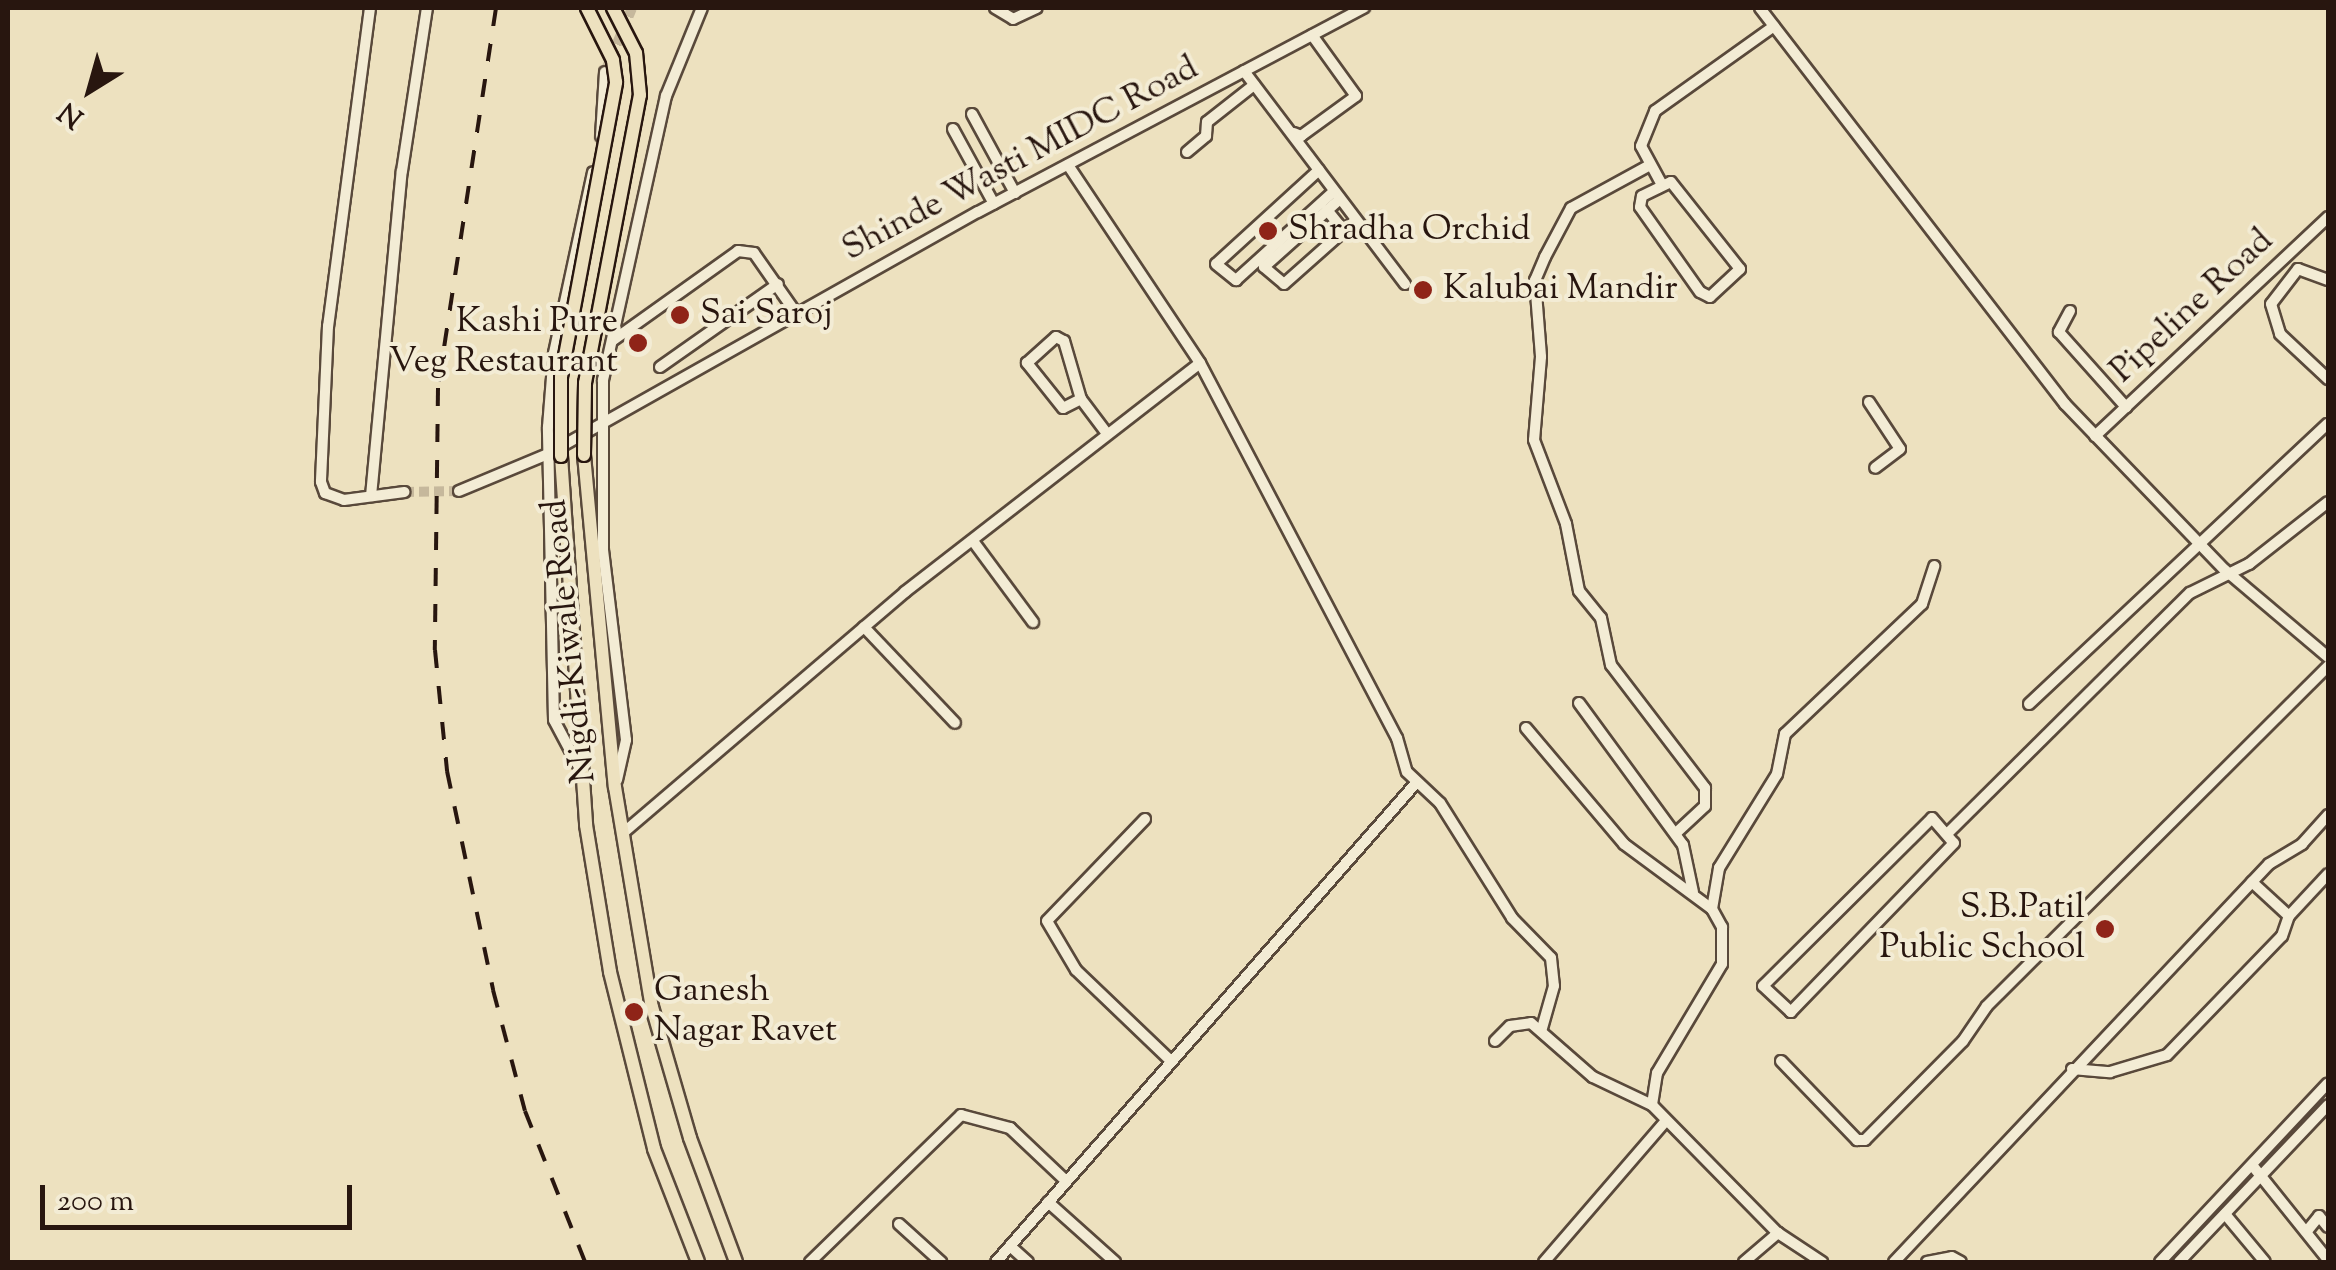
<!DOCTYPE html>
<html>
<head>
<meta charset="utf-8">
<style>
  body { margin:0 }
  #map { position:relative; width:2336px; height:1270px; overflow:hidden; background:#ede1bf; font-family:"Sorts Mill Goudy",serif }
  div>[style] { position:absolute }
  .minor-tunnel>* { height:10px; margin-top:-5px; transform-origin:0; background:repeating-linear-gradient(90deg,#c6b89c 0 10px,transparent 0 15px) }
  .roads { filter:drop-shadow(2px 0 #59493b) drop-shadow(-2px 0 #59493b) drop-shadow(0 2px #59493b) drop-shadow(0 -2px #59493b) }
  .minor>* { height:10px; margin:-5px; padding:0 5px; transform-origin:5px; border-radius:5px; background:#f3ecd5 }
  .major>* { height:12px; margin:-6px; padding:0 6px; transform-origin:6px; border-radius:6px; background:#ede1bf }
  .rail>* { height:4px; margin-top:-2px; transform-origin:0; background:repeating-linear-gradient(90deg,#28160f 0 18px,transparent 0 36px) }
  .bridges { filter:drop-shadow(2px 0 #28160f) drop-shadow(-2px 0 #28160f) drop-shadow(0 2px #28160f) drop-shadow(0 -2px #28160f) }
  .major-bridge>* { height:12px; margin:-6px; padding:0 6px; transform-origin:6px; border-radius:6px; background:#ede1bf }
  .dots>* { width:28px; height:28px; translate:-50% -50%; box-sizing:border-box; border:5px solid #f3ecd5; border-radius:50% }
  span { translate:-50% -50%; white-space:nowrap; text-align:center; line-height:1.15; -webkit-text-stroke:8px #f3ecd5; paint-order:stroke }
  .street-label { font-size:35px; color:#28160f }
  .poi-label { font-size:35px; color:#28160f }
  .left { translate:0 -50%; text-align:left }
  .right { translate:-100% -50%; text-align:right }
  .frame { position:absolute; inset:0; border:10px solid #28160f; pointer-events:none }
  .north { position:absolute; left:40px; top:40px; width:100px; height:100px; -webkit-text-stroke:8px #f3ecd5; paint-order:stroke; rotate:217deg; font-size:28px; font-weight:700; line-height:40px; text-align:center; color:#28160f }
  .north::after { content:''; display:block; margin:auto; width:35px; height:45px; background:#28160f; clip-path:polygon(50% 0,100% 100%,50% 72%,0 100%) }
  .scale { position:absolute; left:40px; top:1185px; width:312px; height:45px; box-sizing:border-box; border:5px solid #28160f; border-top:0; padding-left:12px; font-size:30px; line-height:35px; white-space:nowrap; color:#28160f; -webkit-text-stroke:8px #f3ecd5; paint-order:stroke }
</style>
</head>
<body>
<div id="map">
  <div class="minor-tunnel">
    <i style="left:605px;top:72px;width:69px;rotate:-67.1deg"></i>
    <i style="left:404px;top:492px;width:55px;rotate:-1deg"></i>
  </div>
  <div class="roads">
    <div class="minor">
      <i style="left:370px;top:8px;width:321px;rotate:97.5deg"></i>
      <i style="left:328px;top:326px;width:156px;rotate:92.6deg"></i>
      <i style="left:321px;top:482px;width:12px;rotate:70deg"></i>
      <i style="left:325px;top:493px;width:20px;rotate:20deg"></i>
      <i style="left:344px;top:500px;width:61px;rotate:-7.6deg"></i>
      <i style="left:995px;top:8px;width:21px;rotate:31deg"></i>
      <i style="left:1013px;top:19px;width:26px;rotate:-25deg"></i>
      <i style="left:1760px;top:8px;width:500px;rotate:52.4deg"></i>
      <i style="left:2065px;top:404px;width:231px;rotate:46.1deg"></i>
      <i style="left:2225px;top:570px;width:135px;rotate:40.2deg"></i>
      <i style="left:1244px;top:71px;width:267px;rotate:52.9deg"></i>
      <i style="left:972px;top:114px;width:90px;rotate:61.4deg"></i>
      <i style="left:953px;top:129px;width:85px;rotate:61.3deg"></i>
      <i style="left:1294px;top:133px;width:8px;rotate:23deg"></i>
      <i style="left:1301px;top:136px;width:68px;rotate:-36deg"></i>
      <i style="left:1356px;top:96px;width:75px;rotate:-125.8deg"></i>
      <i style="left:601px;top:136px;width:64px;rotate:-86.4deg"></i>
      <i style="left:1187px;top:152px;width:25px;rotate:-40deg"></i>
      <i style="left:1206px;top:136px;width:14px;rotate:-86deg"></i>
      <i style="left:1207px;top:122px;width:60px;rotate:-38.2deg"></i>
      <i style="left:1068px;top:165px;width:238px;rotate:56.3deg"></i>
      <i style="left:1200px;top:363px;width:424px;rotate:62.3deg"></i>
      <i style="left:1397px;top:738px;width:35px;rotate:74deg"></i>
      <i style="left:1407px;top:772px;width:45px;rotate:43.2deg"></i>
      <i style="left:1440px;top:803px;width:136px;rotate:57.9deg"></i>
      <i style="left:1512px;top:918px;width:56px;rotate:45.7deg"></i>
      <i style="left:1551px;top:958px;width:28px;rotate:84deg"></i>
      <i style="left:1554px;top:986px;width:44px;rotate:105.9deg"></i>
      <i style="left:1650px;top:165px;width:90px;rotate:151.4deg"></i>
      <i style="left:1571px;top:208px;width:55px;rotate:118deg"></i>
      <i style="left:1545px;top:257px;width:25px;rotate:113deg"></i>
      <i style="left:1535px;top:280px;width:77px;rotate:85.5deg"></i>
      <i style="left:1541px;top:357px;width:83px;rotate:94.8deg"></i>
      <i style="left:1534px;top:440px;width:90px;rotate:69.1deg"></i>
      <i style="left:1566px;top:524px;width:68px;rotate:79deg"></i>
      <i style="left:1579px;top:591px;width:35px;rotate:51deg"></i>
      <i style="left:1601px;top:618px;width:48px;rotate:78deg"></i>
      <i style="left:1611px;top:665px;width:155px;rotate:52.6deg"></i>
      <i style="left:1705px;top:788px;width:18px;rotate:90deg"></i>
      <i style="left:1705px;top:806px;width:40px;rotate:137deg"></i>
      <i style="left:1319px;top:170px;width:139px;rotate:137.6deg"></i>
      <i style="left:1216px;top:264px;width:26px;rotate:39deg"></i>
      <i style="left:1236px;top:280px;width:132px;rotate:-42.2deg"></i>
      <i style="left:1671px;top:182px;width:111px;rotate:51.6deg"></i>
      <i style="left:1740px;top:269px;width:41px;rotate:137deg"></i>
      <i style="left:1710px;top:297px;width:11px;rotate:-153deg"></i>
      <i style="left:1700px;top:292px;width:104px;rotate:-125.2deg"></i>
      <i style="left:1640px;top:207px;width:11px;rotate:-80deg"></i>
      <i style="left:1642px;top:196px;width:32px;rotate:-26deg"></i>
      <i style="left:1661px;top:183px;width:42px;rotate:-118.4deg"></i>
      <i style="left:1641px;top:146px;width:38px;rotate:-68deg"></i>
      <i style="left:1655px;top:111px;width:146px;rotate:-35.5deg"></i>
      <i style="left:1340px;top:199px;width:102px;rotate:138.2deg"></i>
      <i style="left:1264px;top:267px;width:26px;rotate:40deg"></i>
      <i style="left:1284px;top:284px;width:96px;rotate:-41.6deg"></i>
      <i style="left:1327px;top:210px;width:27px;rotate:51deg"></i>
      <i style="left:2328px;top:280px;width:32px;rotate:-160deg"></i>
      <i style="left:2298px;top:269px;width:44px;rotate:127.6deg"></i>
      <i style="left:2271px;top:304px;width:31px;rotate:73deg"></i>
      <i style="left:2280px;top:334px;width:66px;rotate:43.2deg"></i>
      <i style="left:2070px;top:311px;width:24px;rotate:118deg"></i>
      <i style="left:2059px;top:332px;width:101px;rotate:48.2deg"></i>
      <i style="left:612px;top:341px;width:155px;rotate:-35.5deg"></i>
      <i style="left:738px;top:251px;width:16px;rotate:7deg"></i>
      <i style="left:754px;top:253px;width:73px;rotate:55deg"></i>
      <i style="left:660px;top:367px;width:144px;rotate:-35.1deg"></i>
      <i style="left:1081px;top:399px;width:20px;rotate:153deg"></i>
      <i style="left:1063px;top:408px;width:58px;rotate:-128.7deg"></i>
      <i style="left:1027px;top:363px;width:39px;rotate:-42deg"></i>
      <i style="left:1056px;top:337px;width:9px;rotate:27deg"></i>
      <i style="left:1064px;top:341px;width:60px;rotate:73.7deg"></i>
      <i style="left:1081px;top:399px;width:40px;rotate:53deg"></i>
      <i style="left:1869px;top:402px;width:56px;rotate:56.6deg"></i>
      <i style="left:1900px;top:449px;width:31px;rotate:143deg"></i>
      <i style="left:2095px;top:436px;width:320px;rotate:-43.2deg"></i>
      <i style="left:459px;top:491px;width:96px;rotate:-22.6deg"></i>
      <i style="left:548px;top:454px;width:493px;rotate:-29.4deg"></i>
      <i style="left:978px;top:212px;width:437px;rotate:-27.9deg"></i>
      <i style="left:371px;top:496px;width:326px;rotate:-84.6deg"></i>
      <i style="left:402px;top:171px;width:165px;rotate:-81.3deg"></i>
      <i style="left:973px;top:541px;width:101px;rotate:53.5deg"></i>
      <i style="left:864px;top:627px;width:132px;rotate:46.5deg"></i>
      <i style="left:1579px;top:703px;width:176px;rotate:53.8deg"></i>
      <i style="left:1683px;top:845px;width:48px;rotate:78deg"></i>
      <i style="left:2029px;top:704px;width:409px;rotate:-43.2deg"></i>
      <i style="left:1526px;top:728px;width:152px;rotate:49.8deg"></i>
      <i style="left:1624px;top:844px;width:109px;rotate:36.5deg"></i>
      <i style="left:1712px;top:909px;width:21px;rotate:61deg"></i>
      <i style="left:1722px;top:927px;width:37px;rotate:90deg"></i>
      <i style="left:1722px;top:964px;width:127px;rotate:120.8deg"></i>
      <i style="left:1657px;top:1073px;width:32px;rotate:99deg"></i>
      <i style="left:1652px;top:1105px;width:180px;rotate:45.5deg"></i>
      <i style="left:1778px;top:1233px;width:53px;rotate:33.4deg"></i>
      <i style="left:580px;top:769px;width:55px;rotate:-118deg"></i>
      <i style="left:554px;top:720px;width:293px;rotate:-91.2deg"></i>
      <i style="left:548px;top:427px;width:74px;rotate:-85.4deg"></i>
      <i style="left:554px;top:353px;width:185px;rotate:-77.8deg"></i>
      <i style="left:617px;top:780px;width:41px;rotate:-77.3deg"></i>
      <i style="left:626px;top:740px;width:191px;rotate:-96.9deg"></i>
      <i style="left:603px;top:550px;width:170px;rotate:-90deg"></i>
      <i style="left:603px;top:380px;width:291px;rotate:-77.5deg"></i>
      <i style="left:666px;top:96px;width:95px;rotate:-67.8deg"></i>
      <i style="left:1932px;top:818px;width:33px;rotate:49deg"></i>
      <i style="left:1954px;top:843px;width:235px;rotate:134deg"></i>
      <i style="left:1791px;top:1012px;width:38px;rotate:-137deg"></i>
      <i style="left:1763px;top:986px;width:238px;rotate:-44.8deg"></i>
      <i style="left:1145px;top:819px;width:141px;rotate:133.9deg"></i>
      <i style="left:1047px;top:921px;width:57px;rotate:59.4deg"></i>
      <i style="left:1076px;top:970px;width:130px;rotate:43.8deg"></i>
      <i style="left:623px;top:833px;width:371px;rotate:-40.5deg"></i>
      <i style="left:905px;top:592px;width:373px;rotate:-37.8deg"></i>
      <i style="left:1947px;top:834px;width:342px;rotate:-44.8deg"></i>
      <i style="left:2190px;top:593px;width:66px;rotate:-26.2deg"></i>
      <i style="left:2249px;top:564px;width:100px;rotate:-38.1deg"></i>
      <i style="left:2252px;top:882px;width:50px;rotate:42.6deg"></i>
      <i style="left:1712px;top:909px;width:42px;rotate:-80.3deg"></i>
      <i style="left:1719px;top:868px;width:110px;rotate:-58.3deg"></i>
      <i style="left:1777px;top:774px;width:41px;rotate:-78.7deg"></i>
      <i style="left:1785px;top:734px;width:189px;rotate:-43.5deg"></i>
      <i style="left:1922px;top:604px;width:40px;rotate:-72deg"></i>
      <i style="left:1495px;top:1041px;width:21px;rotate:-45deg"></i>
      <i style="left:1510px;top:1026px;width:21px;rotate:-8deg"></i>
      <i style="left:1531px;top:1023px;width:82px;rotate:41.1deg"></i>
      <i style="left:1593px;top:1077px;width:65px;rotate:25.4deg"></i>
      <i style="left:1781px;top:1061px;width:110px;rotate:46.1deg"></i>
      <i style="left:1857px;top:1140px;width:8px"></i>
      <i style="left:1865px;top:1140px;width:139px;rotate:-45.3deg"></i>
      <i style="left:1963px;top:1041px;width:42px;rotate:-55.6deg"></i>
      <i style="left:1987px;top:1006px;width:482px;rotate:-44.9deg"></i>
      <i style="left:2072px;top:1069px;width:38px;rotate:5deg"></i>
      <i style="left:2110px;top:1072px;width:59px;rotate:-16.6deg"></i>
      <i style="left:2167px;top:1055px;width:165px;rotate:-46deg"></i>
      <i style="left:2282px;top:936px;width:21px;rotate:-71deg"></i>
      <i style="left:2289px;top:916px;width:57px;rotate:-47.1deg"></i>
      <i style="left:2252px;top:1165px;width:122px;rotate:51.3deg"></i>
      <i style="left:1048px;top:1202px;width:90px;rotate:41.8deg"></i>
      <i style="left:2225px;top:1214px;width:62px;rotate:50.2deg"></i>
      <i style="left:899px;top:1224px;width:57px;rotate:42.1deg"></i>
      <i style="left:2307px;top:1231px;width:19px;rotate:-51deg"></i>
      <i style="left:2319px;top:1216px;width:14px;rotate:51deg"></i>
      <i style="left:1010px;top:1246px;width:24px;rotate:42deg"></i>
      <i style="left:810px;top:1262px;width:211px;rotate:-44.2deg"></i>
      <i style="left:961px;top:1115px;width:51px;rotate:14.9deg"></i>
      <i style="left:1010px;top:1128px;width:77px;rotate:43.4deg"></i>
      <i style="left:996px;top:1262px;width:638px;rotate:-48.75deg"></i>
      <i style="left:1544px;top:1262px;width:184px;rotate:-49.2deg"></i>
      <i style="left:1744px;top:1262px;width:45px;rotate:-40.5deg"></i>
      <i style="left:1894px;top:1262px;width:547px;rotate:-46.7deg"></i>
      <i style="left:2269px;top:864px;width:39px;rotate:-31deg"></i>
      <i style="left:2302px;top:844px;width:39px;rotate:-48deg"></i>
      <i style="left:1927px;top:1262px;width:25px;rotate:-11deg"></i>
      <i style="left:1952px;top:1257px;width:10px;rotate:29deg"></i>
      <i style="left:2160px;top:1262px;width:245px;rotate:-46.8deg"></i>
      <i style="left:2179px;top:1262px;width:216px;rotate:-46.5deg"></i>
    </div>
    <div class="major">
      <i style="left:584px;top:455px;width:333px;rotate:84.7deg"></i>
      <i style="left:615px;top:787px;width:223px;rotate:80.5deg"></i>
      <i style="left:652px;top:1007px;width:136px;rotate:73.8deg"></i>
      <i style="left:690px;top:1138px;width:132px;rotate:69.6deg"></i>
      <i style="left:561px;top:456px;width:370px;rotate:86.1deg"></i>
      <i style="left:586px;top:825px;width:149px;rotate:80.7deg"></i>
      <i style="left:610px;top:972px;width:182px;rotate:76deg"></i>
      <i style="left:654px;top:1149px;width:121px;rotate:68.7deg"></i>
    </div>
  </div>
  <div class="rail">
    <i style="left:496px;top:8px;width:384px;rotate:98.7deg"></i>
    <i style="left:438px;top:388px;width:262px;rotate:90.7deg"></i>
    <i style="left:435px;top:650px;width:122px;rotate:84.3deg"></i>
    <i style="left:447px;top:771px;width:224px;rotate:78.1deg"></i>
    <i style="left:493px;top:990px;width:125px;rotate:75.2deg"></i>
    <i style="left:525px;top:1111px;width:162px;rotate:68.3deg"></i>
  </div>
  <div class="bridges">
    <div class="major-bridge">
      <i style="left:584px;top:455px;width:72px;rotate:-89.2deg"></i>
      <i style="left:585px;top:383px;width:293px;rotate:-79.2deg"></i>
      <i style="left:640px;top:95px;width:42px;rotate:-95.4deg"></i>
      <i style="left:636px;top:53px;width:51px;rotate:-117.1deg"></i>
      <i style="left:561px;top:456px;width:79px;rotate:-90deg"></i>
      <i style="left:561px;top:377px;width:300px;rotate:-79.4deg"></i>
      <i style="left:616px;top:82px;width:22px;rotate:-98deg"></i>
      <i style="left:613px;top:60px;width:58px;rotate:-116.6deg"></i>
    </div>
  </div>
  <div class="dots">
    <i style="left:1268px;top:231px;background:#8f2418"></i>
    <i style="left:1423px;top:290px;background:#8f2418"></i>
    <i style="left:680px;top:315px;background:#8f2418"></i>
    <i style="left:638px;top:343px;background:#8f2418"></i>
    <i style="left:2105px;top:929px;background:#8f2418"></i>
    <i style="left:634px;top:1012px;background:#8f2418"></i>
  </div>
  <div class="street-label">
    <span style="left:1021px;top:160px;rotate:-28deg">Shinde Wasti MIDC Road</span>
    <span style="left:2193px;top:307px;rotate:-43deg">Pipeline Road</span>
    <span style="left:571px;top:641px;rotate:-96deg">Nigdi-Kiwale Road</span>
  </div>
  <div class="poi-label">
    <span class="left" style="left:1288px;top:231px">Shradha Orchid</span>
    <span class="left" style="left:1443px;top:290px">Kalubai Mandir</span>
    <span class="left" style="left:700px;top:315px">Sai Saroj</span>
    <span class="right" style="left:618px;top:343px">Kashi Pure<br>Veg Restaurant</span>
    <span class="right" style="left:2085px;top:929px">S.B.Patil<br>Public School</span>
    <span class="left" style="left:654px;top:1012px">Ganesh<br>Nagar Ravet</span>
  </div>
  <div class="frame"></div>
  <div class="north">N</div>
  <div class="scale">200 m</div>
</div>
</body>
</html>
